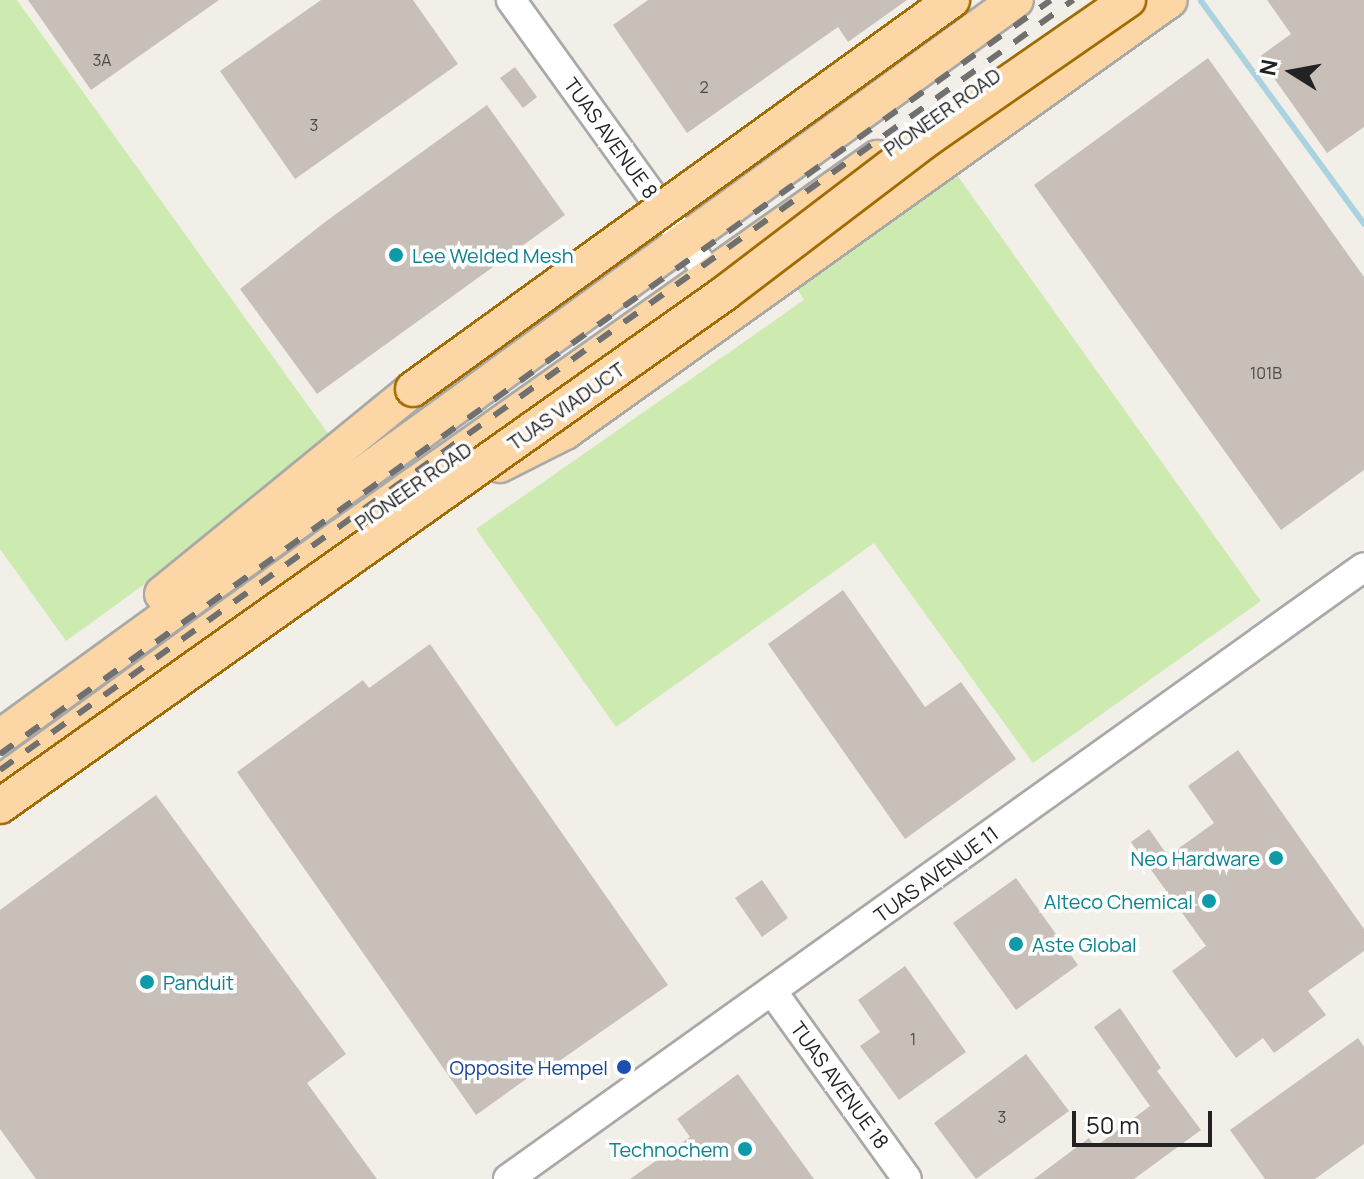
<!DOCTYPE html>
<html>
<head>
<meta charset="utf-8">
<style>
  body { margin:0 }
  #map { position:relative; width:1364px; height:1179px; overflow:hidden; background:#f2efe9; font-family:Manrope,sans-serif }
  div>[style] { position:absolute }
  .grass>* { inset:0; background:#cdebb0 }
  .stream>* { height:6px; margin:-3px; padding:0 3px; transform-origin:3px; border-radius:3px; background:#aad3df }
  .building>* { inset:0; background:#c7bfb8 }
  .roads { filter:drop-shadow(2px 0 #a9a9a9) drop-shadow(-2px 0 #a9a9a9) drop-shadow(0 2px #a9a9a9) drop-shadow(0 -2px #a9a9a9) }
  .minor>* { height:28px; margin:-14px; padding:0 14px; transform-origin:14px; border-radius:14px; background:#fff }
  .major>* { height:34px; margin:-17px; padding:0 17px; transform-origin:17px; border-radius:17px; background:#fcd6a4 }
  .rail>* { height:6px; margin-top:-3px; transform-origin:0; background:repeating-linear-gradient(90deg,#707070 0 16px,transparent 0 32px) }
  .bridges { filter:drop-shadow(2px 0 #a06b00) drop-shadow(-2px 0 #a06b00) drop-shadow(0 2px #a06b00) drop-shadow(0 -2px #a06b00) }
  .major-bridge>* { height:34px; margin:-17px; padding:0 17px; transform-origin:17px; border-radius:17px; background:#fcd6a4 }
  .dots>* { width:22px; height:22px; translate:-50% -50%; box-sizing:border-box; border:4px solid #fff; border-radius:50% }
  span { translate:-50% -50%; white-space:nowrap; text-align:center; line-height:1.15; -webkit-text-stroke:7px #fff; paint-order:stroke }
  .number-label { font-size:16px; color:#4b4948 }
  .number-label span { -webkit-text-stroke-width:0 }
  .street-label { font-size:20px; color:#222 }
  .culture-label { font-size:20px; color:#0d838f }
  .left { translate:0 -50%; text-align:left }
  .right { translate:-100% -50%; text-align:right }
  .transit-label { font-size:20px; color:#164399 }
  .north { position:absolute; left:1252px; top:32px; width:80px; height:80px; -webkit-text-stroke:6px #fff; paint-order:stroke; rotate:281deg; font-size:22px; font-weight:700; line-height:32px; text-align:center; color:#222 }
  .north::after { content:''; display:block; margin:auto; width:28px; height:36px; background:#222; clip-path:polygon(50% 0,100% 100%,50% 72%,0 100%) }
  .scale { position:absolute; left:1072px; top:1111px; width:140px; height:36px; box-sizing:border-box; border:4px solid #222; border-top:0; padding-left:10px; font-size:24px; line-height:28px; white-space:nowrap; color:#222; -webkit-text-stroke:6px #fff; paint-order:stroke }
</style>
</head>
<body>
<div id="map">
  <div class="grass">
    <i style="clip-path:polygon(0 0,17px 0,332px 439px,181px 558px,66px 641px,0 549px)"></i>
    <i style="clip-path:polygon(957px 175px,1261px 601px,1033px 763px,874px 543px,616px 727px,476px 529px,804px 300px,797px 289px)"></i>
  </div>
  <div class="stream">
    <i style="left:1201px;top:1px;width:276px;rotate:53.8deg"></i>
  </div>
  <div class="building">
    <i style="clip-path:polygon(28px 0,219px 0,91px 90px)"></i>
    <i style="clip-path:polygon(321px 0,413px 0,458px 64px,295px 179px,220px 71px)"></i>
    <i style="clip-path:polygon(648px 0,907px 0,848px 42px,838px 27px,687px 133px,613px 25px)"></i>
    <i style="clip-path:polygon(1267px 0,1364px 0,1364px 127px,1327px 153px,1259px 57px,1291px 34px)"></i>
    <i style="clip-path:polygon(1208px 58px,1364px 277px,1364px 470px,1281px 530px,1034px 185px)"></i>
    <i style="clip-path:polygon(515px 67px,537px 97px,523px 108px,500px 78px)"></i>
    <i style="clip-path:polygon(487px 105px,565px 215px,317px 394px,240px 289px,325px 222px)"></i>
    <i style="clip-path:polygon(843px 590px,925px 707px,961px 682px,1016px 759px,905px 839px,768px 644px)"></i>
    <i style="clip-path:polygon(430px 644px,668px 985px,545px 1071px,543px 1067px,476px 1115px,237px 772px,363px 680px,369px 688px)"></i>
    <i style="clip-path:polygon(1238px 750px,1364px 929px,1364px 951px,1308px 991px,1326px 1015px,1274px 1053px,1263px 1038px,1236px 1058px,1172px 971px,1206px 946px,1131px 842px,1149px 829px,1168px 856px,1214px 823px,1188px 786px)"></i>
    <i style="clip-path:polygon(156px 795px,346px 1054px,307px 1083px,377px 1179px,36px 1179px,0 1129px,0 910px)"></i>
    <i style="clip-path:polygon(1016px 878px,1078px 965px,1016px 1010px,953px 923px)"></i>
    <i style="clip-path:polygon(762px 880px,788px 918px,762px 937px,735px 898px)"></i>
    <i style="clip-path:polygon(905px 966px,966px 1052px,899px 1100px,860px 1046px,880px 1032px,858px 1000px)"></i>
    <i style="clip-path:polygon(1120px 1008px,1161px 1068px,1157px 1071px,1201px 1130px,1134px 1179px,1034px 1179px,1089px 1138px,1095px 1147px,1150px 1106px,1094px 1027px)"></i>
    <i style="clip-path:polygon(1358px 1038px,1364px 1047px,1364px 1144px,1315px 1179px,1265px 1179px,1230px 1130px)"></i>
    <i style="clip-path:polygon(1026px 1054px,1069px 1111px,976px 1179px,934px 1123px)"></i>
    <i style="clip-path:polygon(738px 1074px,814px 1179px,630px 1179px,690px 1137px,677px 1119px)"></i>
  </div>
  <div class="roads">
    <div class="minor">
      <i style="left:511px;top:0;width:342px;rotate:54.2deg"></i>
      <i style="left:772px;top:991px;width:231px;rotate:54.3deg"></i>
      <i style="left:508px;top:1179px;width:1052px;rotate:-35.56deg"></i>
    </div>
    <div class="major">
      <i style="left:500px;top:465px;width:73px;rotate:-26.9deg"></i>
      <i style="left:565px;top:432px;width:743px;rotate:-35.53deg"></i>
      <i style="left:162px;top:594px;width:324px;rotate:-39.2deg"></i>
      <i style="left:0;top:737px;width:1255px;rotate:-35.96deg"></i>
      <i style="left:0;top:783px;width:418px;rotate:-35.9deg"></i>
      <i style="left:339px;top:538px;width:659px;rotate:-35.23deg"></i>
    </div>
  </div>
  <div class="rail">
    <i style="left:0;top:754px;width:1293px;rotate:-35.66deg"></i>
    <i style="left:0;top:770px;width:1321px;rotate:-35.66deg"></i>
  </div>
  <div class="bridges">
    <div class="major-bridge">
      <i style="left:413px;top:389px;width:665px;rotate:-35.82deg"></i>
      <i style="left:0;top:806px;width:888px;rotate:-35.28deg"></i>
      <i style="left:725px;top:293px;width:258px;rotate:-37.3deg"></i>
      <i style="left:930px;top:137px;width:241px;rotate:-34.7deg"></i>
    </div>
  </div>
  <div class="dots">
    <i style="left:396px;top:255px;background:#0f9aa8"></i>
    <i style="left:1276px;top:858px;background:#0f9aa8"></i>
    <i style="left:1209px;top:901px;background:#0f9aa8"></i>
    <i style="left:1016px;top:944px;background:#0f9aa8"></i>
    <i style="left:147px;top:982px;background:#0f9aa8"></i>
    <i style="left:624px;top:1067px;background:#1a4fb4"></i>
    <i style="left:745px;top:1149px;background:#0f9aa8"></i>
  </div>
  <div class="number-label">
    <span style="left:102px;top:60px">3A</span>
    <span style="left:704px;top:87px">2</span>
    <span style="left:314px;top:125px">3</span>
    <span style="left:1266px;top:373px">101B</span>
    <span style="left:913px;top:1039px">1</span>
    <span style="left:1002px;top:1117px">3</span>
  </div>
  <div class="street-label">
    <span style="left:942px;top:112px;rotate:-35deg">PIONEER ROAD</span>
    <span style="left:611px;top:138px;rotate:54deg">TUAS AVENUE 8</span>
    <span style="left:566px;top:406px;rotate:-35deg">TUAS VIADUCT</span>
    <span style="left:413px;top:486px;rotate:-35deg">PIONEER ROAD</span>
    <span style="left:936px;top:874px;rotate:-36deg">TUAS AVENUE 11</span>
    <span style="left:840px;top:1085px;rotate:54deg">TUAS AVENUE 18</span>
  </div>
  <div class="culture-label">
    <span class="left" style="left:412px;top:255px">Lee Welded Mesh</span>
    <span class="right" style="left:1260px;top:858px">Neo Hardware</span>
    <span class="right" style="left:1193px;top:901px">Alteco Chemical</span>
    <span class="left" style="left:1032px;top:944px">Aste Global</span>
    <span class="left" style="left:163px;top:982px">Panduit</span>
    <span class="right" style="left:729px;top:1149px">Technochem</span>
  </div>
  <div class="transit-label">
    <span class="right" style="left:608px;top:1067px">Opposite Hempel</span>
  </div>
  <div class="north">N</div>
  <div class="scale">50 m</div>
</div>
</body>
</html>
